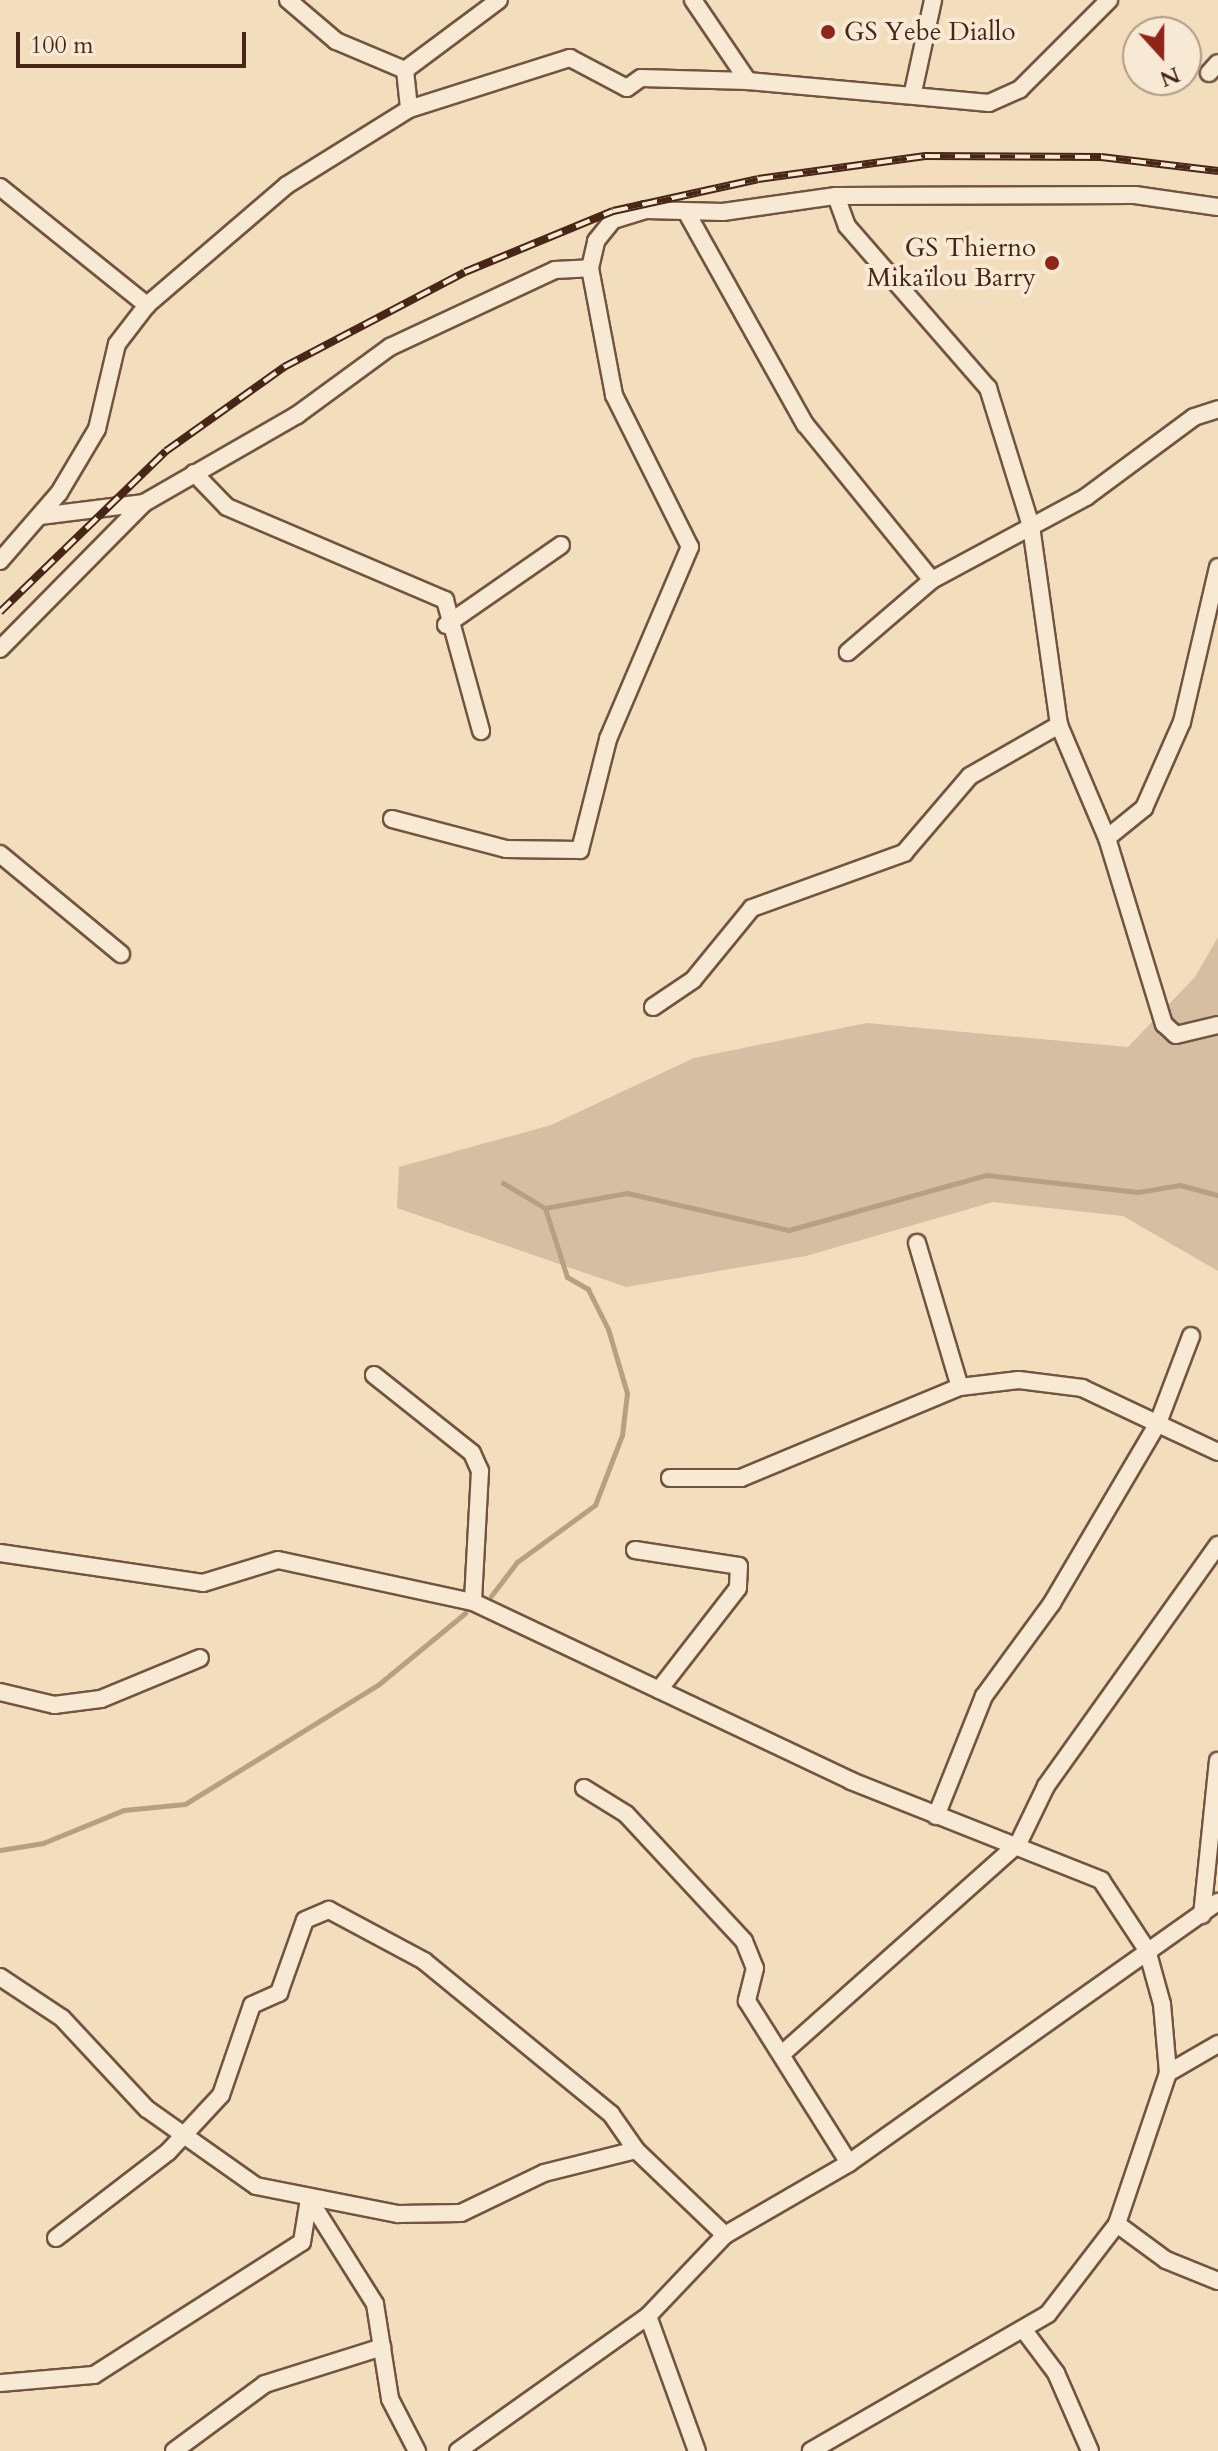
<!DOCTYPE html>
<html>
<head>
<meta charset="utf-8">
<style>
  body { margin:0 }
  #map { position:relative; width:1218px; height:2451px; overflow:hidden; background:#f2ddbd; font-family:Cardo,serif }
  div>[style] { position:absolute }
  .green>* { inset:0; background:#d5bea1 }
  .stream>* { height:5px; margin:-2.5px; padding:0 2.5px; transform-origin:2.5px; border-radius:2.5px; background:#b89f84 }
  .roads { filter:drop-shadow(2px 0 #725440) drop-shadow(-2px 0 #725440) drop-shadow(0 2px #725440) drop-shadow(0 -2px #725440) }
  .minor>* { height:16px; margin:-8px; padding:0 8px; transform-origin:8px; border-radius:8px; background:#f7e9d4 }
  .rail>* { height:8px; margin-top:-4px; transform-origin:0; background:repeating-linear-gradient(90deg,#f7e9d4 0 15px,#472616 0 30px); box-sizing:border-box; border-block:2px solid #472616 }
  .dots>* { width:22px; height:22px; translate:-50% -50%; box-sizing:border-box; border:4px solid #f7e9d4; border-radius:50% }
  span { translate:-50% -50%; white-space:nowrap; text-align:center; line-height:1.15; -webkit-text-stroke:8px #f7e9d4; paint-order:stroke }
  .poi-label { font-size:26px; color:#472616 }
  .left { translate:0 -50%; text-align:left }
  .right { translate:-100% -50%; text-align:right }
  .north { position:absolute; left:1122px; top:16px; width:80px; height:80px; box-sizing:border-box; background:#f7e9d4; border:2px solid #b19b88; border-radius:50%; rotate:159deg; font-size:22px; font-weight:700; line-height:32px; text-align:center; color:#472616 }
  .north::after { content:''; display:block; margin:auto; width:28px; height:36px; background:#8f2418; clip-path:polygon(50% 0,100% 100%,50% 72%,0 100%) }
  .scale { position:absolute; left:16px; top:32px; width:230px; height:36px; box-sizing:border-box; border:4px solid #472616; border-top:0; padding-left:10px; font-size:24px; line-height:28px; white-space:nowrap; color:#472616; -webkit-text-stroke:6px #f7e9d4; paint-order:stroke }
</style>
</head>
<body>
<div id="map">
  <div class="green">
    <i style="clip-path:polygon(1218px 937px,1218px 1271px,1123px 1216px,993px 1202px,806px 1256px,626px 1287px,397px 1208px,399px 1167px,551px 1125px,694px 1058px,867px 1023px,1128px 1047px,1195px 977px)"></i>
  </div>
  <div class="stream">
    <i style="left:503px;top:1183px;width:49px;rotate:30.8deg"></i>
    <i style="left:545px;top:1208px;width:83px;rotate:-10.4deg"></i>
    <i style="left:627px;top:1193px;width:166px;rotate:12.9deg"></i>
    <i style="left:789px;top:1230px;width:205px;rotate:-15.6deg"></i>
    <i style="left:986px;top:1175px;width:153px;rotate:6.4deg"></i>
    <i style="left:1138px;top:1192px;width:43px;rotate:-9.5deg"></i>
    <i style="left:1180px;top:1185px;width:39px;rotate:15deg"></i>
    <i style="left:491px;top:1596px;width:43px;rotate:-52.6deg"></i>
    <i style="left:517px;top:1562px;width:97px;rotate:-36.2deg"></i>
    <i style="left:595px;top:1505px;width:75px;rotate:-68.9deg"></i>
    <i style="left:622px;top:1435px;width:42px;rotate:-83.2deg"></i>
    <i style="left:627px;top:1393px;width:67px;rotate:-106.5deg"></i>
    <i style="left:608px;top:1329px;width:45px;rotate:-116.6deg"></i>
    <i style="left:588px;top:1289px;width:24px;rotate:-150deg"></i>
    <i style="left:567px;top:1277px;width:72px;rotate:-107.7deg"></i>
    <i style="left:0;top:1850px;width:44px;rotate:-9.2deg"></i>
    <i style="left:43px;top:1843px;width:87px;rotate:-22.2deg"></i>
    <i style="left:124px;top:1810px;width:61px;rotate:-5.6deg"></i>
    <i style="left:185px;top:1804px;width:228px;rotate:-31.7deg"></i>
    <i style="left:379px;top:1684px;width:112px;rotate:-39.5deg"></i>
  </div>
  <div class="roads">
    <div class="minor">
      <i style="left:288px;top:0;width:63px;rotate:40.5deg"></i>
      <i style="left:336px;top:41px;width:75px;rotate:22.8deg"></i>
      <i style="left:405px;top:70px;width:117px;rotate:-36.7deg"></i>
      <i style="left:693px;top:0;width:98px;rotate:55.8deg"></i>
      <i style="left:405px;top:70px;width:39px;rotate:84deg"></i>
      <i style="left:1209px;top:73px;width:13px;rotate:-48deg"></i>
      <i style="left:913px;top:92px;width:94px;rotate:-77.7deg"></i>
      <i style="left:0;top:187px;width:189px;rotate:38.8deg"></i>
      <i style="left:147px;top:305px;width:184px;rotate:-40.6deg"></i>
      <i style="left:287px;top:185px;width:144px;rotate:-31.9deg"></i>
      <i style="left:409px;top:109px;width:169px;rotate:-17.6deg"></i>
      <i style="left:570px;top:58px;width:64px;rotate:27.8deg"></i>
      <i style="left:627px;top:88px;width:17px;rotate:-36deg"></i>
      <i style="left:641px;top:78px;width:107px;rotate:1.6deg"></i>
      <i style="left:748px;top:81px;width:242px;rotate:5.2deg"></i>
      <i style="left:989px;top:103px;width:34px;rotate:-24deg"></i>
      <i style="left:1020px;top:89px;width:126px;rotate:-45deg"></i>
      <i style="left:1218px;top:207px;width:84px;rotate:-171.8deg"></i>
      <i style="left:1135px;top:195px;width:299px;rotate:179.8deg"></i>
      <i style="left:836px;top:196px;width:32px;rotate:70deg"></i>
      <i style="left:847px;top:226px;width:215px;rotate:49deg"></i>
      <i style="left:988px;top:388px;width:145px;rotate:72.7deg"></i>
      <i style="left:1031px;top:526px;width:201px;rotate:82deg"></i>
      <i style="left:1059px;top:725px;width:123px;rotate:67deg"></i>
      <i style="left:1107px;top:838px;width:195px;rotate:73deg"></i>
      <i style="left:1164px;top:1024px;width:16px;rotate:43deg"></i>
      <i style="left:1176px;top:1035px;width:43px;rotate:-13.4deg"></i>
      <i style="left:688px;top:215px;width:240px;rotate:60.8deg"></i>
      <i style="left:805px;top:424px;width:201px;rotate:50.9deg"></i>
      <i style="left:932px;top:580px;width:111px;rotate:139.4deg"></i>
      <i style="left:194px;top:473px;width:47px;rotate:45.9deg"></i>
      <i style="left:227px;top:507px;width:237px;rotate:23.1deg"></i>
      <i style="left:445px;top:600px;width:136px;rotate:74.6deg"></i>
      <i style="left:40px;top:516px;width:105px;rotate:-7.1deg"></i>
      <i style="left:0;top:561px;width:90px;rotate:-49.1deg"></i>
      <i style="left:59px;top:493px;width:74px;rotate:-59.3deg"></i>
      <i style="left:97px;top:429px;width:87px;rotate:-76.8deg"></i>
      <i style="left:117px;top:344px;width:49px;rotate:-52.4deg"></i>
      <i style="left:932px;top:580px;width:175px;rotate:-28.3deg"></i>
      <i style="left:1086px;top:497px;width:134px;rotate:-36.5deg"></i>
      <i style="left:1194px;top:417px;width:25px;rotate:-18deg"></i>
      <i style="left:446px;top:625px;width:140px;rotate:-34.8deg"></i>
      <i style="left:0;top:649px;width:205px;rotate:-45.4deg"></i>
      <i style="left:144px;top:503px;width:177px;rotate:-29.9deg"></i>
      <i style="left:297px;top:415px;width:115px;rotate:-36.2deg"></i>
      <i style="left:390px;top:347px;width:182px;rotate:-25deg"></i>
      <i style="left:555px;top:270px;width:35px;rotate:-3deg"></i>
      <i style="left:590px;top:268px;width:28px;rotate:-77deg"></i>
      <i style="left:596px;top:241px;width:27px;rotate:-51deg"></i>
      <i style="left:613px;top:220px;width:34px;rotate:-17deg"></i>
      <i style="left:646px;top:210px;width:77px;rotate:1.5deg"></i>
      <i style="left:723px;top:212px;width:114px;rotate:-8.1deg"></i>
      <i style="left:392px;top:819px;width:118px;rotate:14.7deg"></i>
      <i style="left:506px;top:849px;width:74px;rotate:0.8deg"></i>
      <i style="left:580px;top:850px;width:114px;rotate:-75.8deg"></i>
      <i style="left:608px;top:739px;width:209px;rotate:-66.9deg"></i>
      <i style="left:690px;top:547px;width:170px;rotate:-116.6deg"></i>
      <i style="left:614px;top:395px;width:129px;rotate:-100.7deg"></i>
      <i style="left:1107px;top:838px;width:48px;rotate:-39deg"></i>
      <i style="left:1144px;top:808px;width:94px;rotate:-66.2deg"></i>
      <i style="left:1182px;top:722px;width:159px;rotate:-76.9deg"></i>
      <i style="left:0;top:854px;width:157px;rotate:39.6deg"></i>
      <i style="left:653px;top:1007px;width:48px;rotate:-34deg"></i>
      <i style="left:693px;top:980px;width:93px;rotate:-50.7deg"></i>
      <i style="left:752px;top:908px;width:162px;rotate:-19.9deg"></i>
      <i style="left:904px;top:853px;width:101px;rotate:-49.4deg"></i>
      <i style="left:970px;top:776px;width:103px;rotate:-29.8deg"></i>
      <i style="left:917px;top:1243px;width:150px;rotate:73.4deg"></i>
      <i style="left:374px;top:1375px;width:125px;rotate:38.5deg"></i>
      <i style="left:472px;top:1453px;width:20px;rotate:66deg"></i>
      <i style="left:480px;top:1471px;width:131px;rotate:93.1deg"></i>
      <i style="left:670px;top:1478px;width:71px"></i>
      <i style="left:741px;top:1478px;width:237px;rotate:-22.6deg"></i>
      <i style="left:960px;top:1387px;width:59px;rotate:-6.8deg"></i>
      <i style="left:1019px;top:1380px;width:64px;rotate:7.2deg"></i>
      <i style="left:1082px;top:1388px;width:150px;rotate:25.2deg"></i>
      <i style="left:635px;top:1550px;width:105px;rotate:8.7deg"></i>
      <i style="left:739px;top:1566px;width:22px;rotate:93deg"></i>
      <i style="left:738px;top:1588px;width:129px;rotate:127.8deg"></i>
      <i style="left:0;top:1553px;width:205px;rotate:8.4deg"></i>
      <i style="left:203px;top:1583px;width:78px;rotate:-17deg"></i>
      <i style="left:278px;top:1560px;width:199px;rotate:12.2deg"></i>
      <i style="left:473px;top:1602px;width:418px;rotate:25.3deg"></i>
      <i style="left:851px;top:1781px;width:269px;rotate:21.6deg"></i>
      <i style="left:1101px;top:1880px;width:84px;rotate:56.7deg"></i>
      <i style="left:1147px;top:1950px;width:56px;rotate:74.5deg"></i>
      <i style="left:1162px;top:2004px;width:69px;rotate:85deg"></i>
      <i style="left:1168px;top:2073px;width:159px;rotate:108.7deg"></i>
      <i style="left:1117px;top:2224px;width:113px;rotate:127.5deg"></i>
      <i style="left:1048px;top:2314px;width:274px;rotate:150deg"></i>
      <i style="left:0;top:1692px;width:56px;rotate:13.5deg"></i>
      <i style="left:54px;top:1705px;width:47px;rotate:-7.3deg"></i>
      <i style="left:101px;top:1699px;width:107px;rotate:-22.5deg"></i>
      <i style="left:584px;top:1788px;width:49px;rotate:31.8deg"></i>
      <i style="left:626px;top:1814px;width:173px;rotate:47.1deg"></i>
      <i style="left:744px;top:1941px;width:29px;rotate:68deg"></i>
      <i style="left:755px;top:1968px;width:34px;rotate:104deg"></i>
      <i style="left:747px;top:2001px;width:191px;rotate:57.8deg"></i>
      <i style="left:936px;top:1816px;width:129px;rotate:-68.2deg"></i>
      <i style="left:984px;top:1696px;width:115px;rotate:-53.8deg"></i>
      <i style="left:1052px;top:1603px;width:209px;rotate:-59.5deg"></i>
      <i style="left:1158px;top:1423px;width:93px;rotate:-69.2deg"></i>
      <i style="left:1202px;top:1915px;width:155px;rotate:-84.1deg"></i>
      <i style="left:0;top:1977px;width:74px;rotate:33.5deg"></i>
      <i style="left:62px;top:2018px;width:125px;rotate:47deg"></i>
      <i style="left:147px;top:2109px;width:133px;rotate:35.2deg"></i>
      <i style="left:256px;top:2186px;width:145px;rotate:11.2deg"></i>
      <i style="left:398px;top:2214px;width:63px;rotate:-0.9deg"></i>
      <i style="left:461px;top:2213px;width:92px;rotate:-25.7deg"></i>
      <i style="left:544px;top:2173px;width:95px;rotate:-14deg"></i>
      <i style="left:782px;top:2054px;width:316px;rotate:-41.7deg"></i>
      <i style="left:1018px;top:1844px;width:64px;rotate:-64.2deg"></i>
      <i style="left:1046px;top:1786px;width:296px;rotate:-54.5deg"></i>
      <i style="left:1168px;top:2073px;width:58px;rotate:-30.1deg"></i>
      <i style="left:309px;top:2199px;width:124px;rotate:57.8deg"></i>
      <i style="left:375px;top:2304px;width:96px;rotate:81deg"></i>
      <i style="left:390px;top:2399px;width:59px;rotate:62.6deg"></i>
      <i style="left:1117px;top:2224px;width:61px;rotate:36.3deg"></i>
      <i style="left:1166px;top:2260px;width:56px;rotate:22deg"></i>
      <i style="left:56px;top:2238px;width:141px;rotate:-37.5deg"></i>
      <i style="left:168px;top:2152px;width:78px;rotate:-47.1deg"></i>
      <i style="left:221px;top:2095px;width:95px;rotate:-71deg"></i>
      <i style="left:252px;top:2005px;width:30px;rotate:-24deg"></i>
      <i style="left:279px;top:1993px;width:77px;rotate:-70.4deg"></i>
      <i style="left:305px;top:1920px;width:26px;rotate:-23deg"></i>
      <i style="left:329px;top:1910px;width:108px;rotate:28.2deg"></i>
      <i style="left:424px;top:1961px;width:242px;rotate:39.3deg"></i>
      <i style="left:611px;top:2114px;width:44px;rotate:55.2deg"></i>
      <i style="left:636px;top:2150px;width:123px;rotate:43.7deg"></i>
      <i style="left:648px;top:2316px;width:144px;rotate:70.1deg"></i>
      <i style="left:1023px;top:2329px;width:55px;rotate:53.1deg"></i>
      <i style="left:1056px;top:2373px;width:85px;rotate:66.4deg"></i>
      <i style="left:0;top:2383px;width:94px;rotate:-4.9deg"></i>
      <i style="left:94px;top:2375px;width:247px;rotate:-32.6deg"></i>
      <i style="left:302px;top:2242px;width:44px;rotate:-80.8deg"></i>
      <i style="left:174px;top:2451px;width:113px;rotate:-36.4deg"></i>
      <i style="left:265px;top:2384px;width:123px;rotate:-17.5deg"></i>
      <i style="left:458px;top:2451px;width:233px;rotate:-35.4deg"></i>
      <i style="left:648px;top:2316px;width:112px;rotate:-46.5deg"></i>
      <i style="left:725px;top:2235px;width:143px;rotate:-30.1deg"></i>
      <i style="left:849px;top:2163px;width:452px;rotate:-35.3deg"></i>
    </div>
  </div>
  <div class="rail">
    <i style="left:0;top:612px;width:231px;rotate:-44.1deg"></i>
    <i style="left:166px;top:451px;width:145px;rotate:-35.4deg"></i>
    <i style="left:284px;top:367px;width:204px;rotate:-27.7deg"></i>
    <i style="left:465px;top:272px;width:160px;rotate:-22.4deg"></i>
    <i style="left:613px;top:211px;width:148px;rotate:-12.4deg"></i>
    <i style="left:758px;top:179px;width:169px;rotate:-7.8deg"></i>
    <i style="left:925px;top:156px;width:176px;rotate:0.3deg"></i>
    <i style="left:1101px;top:157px;width:118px;rotate:6.8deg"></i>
  </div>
  <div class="dots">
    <i style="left:828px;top:32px;background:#8f2418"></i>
    <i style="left:1052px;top:263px;background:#8f2418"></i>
  </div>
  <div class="poi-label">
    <span class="left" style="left:844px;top:32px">GS Yebe Diallo</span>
    <span class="right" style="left:1036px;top:263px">GS Thierno<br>Mikaïlou Barry</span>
  </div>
  <div class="north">N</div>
  <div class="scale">100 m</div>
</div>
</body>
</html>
